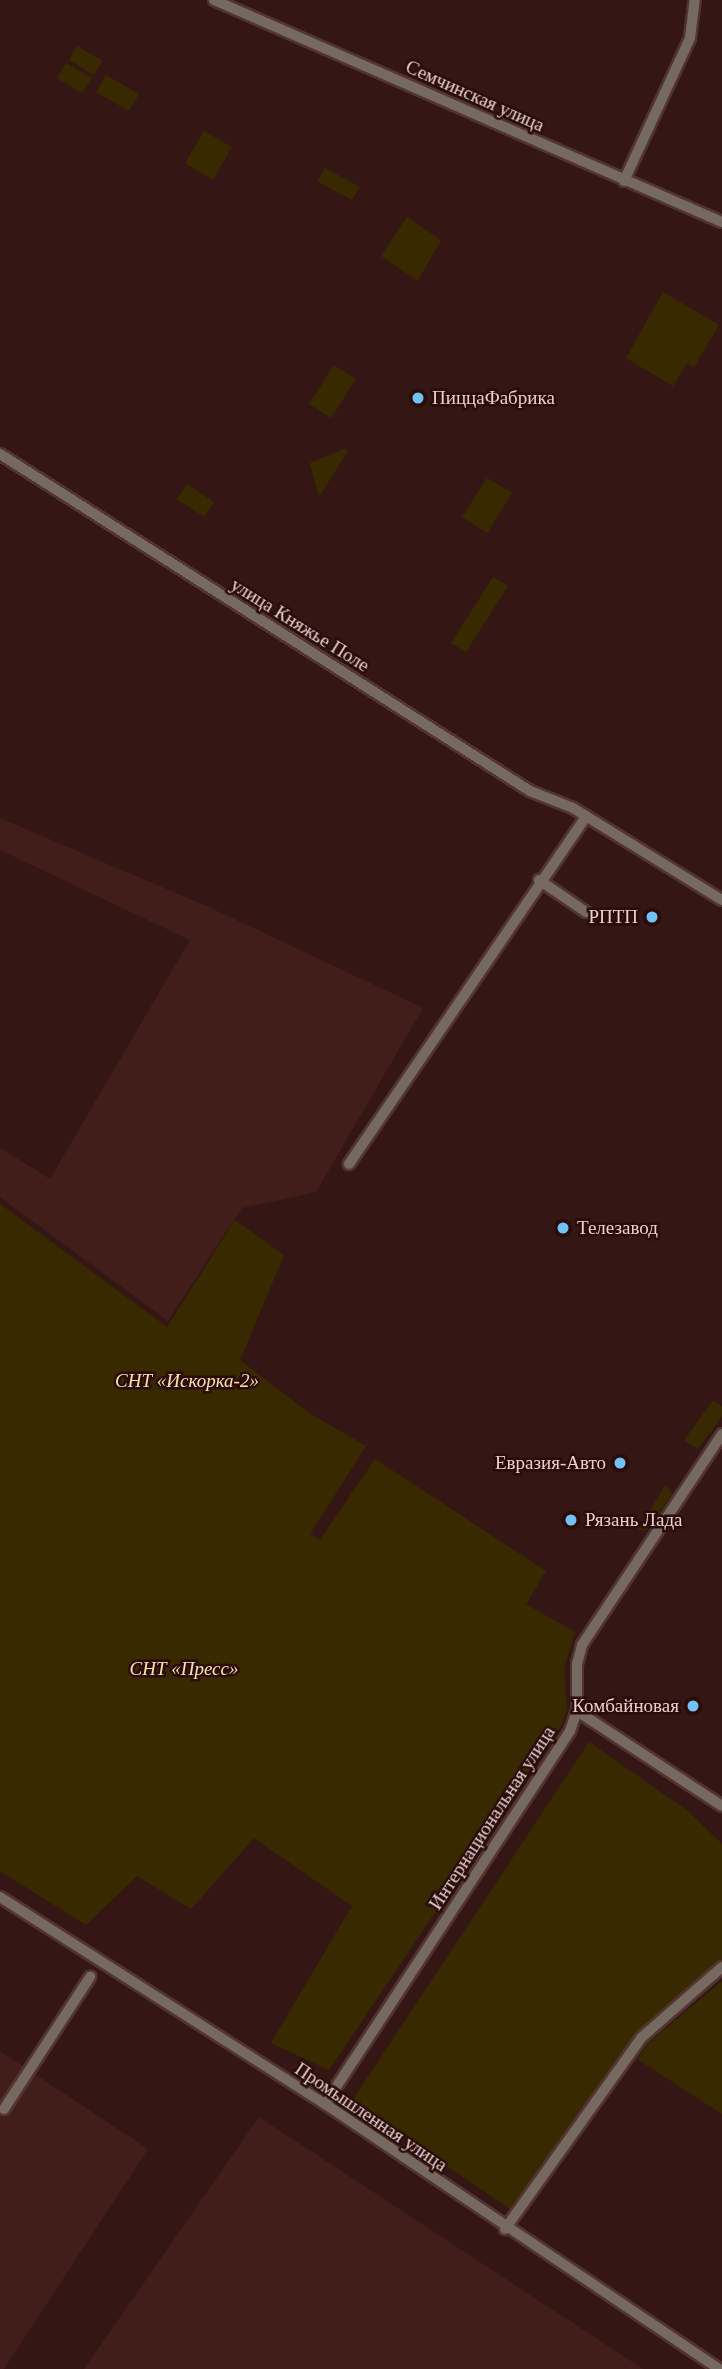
<!DOCTYPE html>
<html>
<head>
<meta charset="utf-8">
<style>
  body { margin:0 }
  #map { position:relative; width:722px; height:2369px; overflow:hidden; background:#341714; font-family:"Times New Roman",serif }
  div>[style] { position:absolute }
  .built>* { inset:0; background:#421e1b }
  .green>* { inset:0; background:#392900 }
  .roads { filter:drop-shadow(2px 0 #513532) drop-shadow(-2px 0 #513532) drop-shadow(0 2px #513532) drop-shadow(0 -2px #513532) }
  .minor>* { height:10px; margin:-5px; padding:0 5px; transform-origin:5px; border-radius:5px; background:#766960 }
  .dots>* { width:19px; height:19px; translate:-50% -50%; box-sizing:border-box; border:4px solid #2a0d0b; border-radius:50% }
  span { translate:-50% -50%; white-space:nowrap; text-align:center; line-height:1.15; -webkit-text-stroke:5px #2a0d0b; paint-order:stroke }
  .street-label { font-size:19px; color:#e7d1cf }
  .poi-label { font-size:19px; color:#e7d1cf }
  .left { translate:0 -50%; text-align:left }
  .right { translate:-100% -50%; text-align:right }
  .park-label { font-size:19px; color:#fae1aa; font-style:italic }
</style>
</head>
<body>
<div id="map">
  <div class="built">
    <i style="clip-path:polygon(0 818px,211px 908px,423px 1008px,316px 1192px,242px 1208px,168px 1321px,0 1197px,0 1148px,50px 1179px,190px 940px,0 850px)"></i>
    <i style="clip-path:polygon(0 2051px,148px 2149px,4px 2369px,0 2369px)"></i>
    <i style="clip-path:polygon(259px 2117px,643px 2369px,84px 2369px)"></i>
  </div>
  <div class="green">
    <i style="clip-path:polygon(77px 46px,103px 61px,94px 75px,69px 60px)"></i>
    <i style="clip-path:polygon(66px 63px,92px 78px,82px 93px,57px 78px)"></i>
    <i style="clip-path:polygon(106px 75px,139px 94px,129px 111px,96px 92px)"></i>
    <i style="clip-path:polygon(204px 131px,232px 147px,213px 180px,185px 163px)"></i>
    <i style="clip-path:polygon(325px 168px,360px 187px,352px 200px,317px 181px)"></i>
    <i style="clip-path:polygon(407px 217px,441px 240px,418px 281px,381px 256px)"></i>
    <i style="clip-path:polygon(663px 292px,719px 325px,694px 367px,687px 363px,673px 386px,626px 358px)"></i>
    <i style="clip-path:polygon(334px 365px,356px 379px,331px 418px,309px 404px)"></i>
    <i style="clip-path:polygon(344px 449px,348px 451px,319px 497px,310px 463px)"></i>
    <i style="clip-path:polygon(487px 478px,512px 493px,487px 533px,462px 517px)"></i>
    <i style="clip-path:polygon(187px 484px,214px 502px,204px 517px,177px 499px)"></i>
    <i style="clip-path:polygon(493px 577px,508px 586px,466px 652px,451px 643px)"></i>
    <i style="clip-path:polygon(0 1204px,167px 1327px,235px 1220px,284px 1255px,240px 1360px,309px 1413px,366px 1446px,310px 1534px,320px 1540px,375px 1459px,546px 1571px,526px 1604px,575px 1632px,564px 1668px,567px 1710px,561px 1726px,329px 2070px,271px 2043px,352px 1906px,254px 1838px,191px 1909px,137px 1876px,86px 1925px,0 1871px)"></i>
    <i style="clip-path:polygon(713px 1401px,722px 1406px,722px 1416px,698px 1449px,684px 1440px)"></i>
    <i style="clip-path:polygon(666px 1484px,672px 1494px,647px 1530px,638px 1530px)"></i>
    <i style="clip-path:polygon(589px 1742px,688px 1811px,722px 1844px,722px 1959px,622px 2052px,510px 2209px,352px 2101px)"></i>
    <i style="clip-path:polygon(722px 1981px,722px 2114px,637px 2059px,648px 2043px)"></i>
  </div>
  <div class="roads">
    <div class="minor">
      <i style="left:214px;top:0;width:554px;rotate:23.61deg"></i>
      <i style="left:624px;top:181px;width:157px;rotate:-65.2deg"></i>
      <i style="left:690px;top:38px;width:38px;rotate:-83deg"></i>
      <i style="left:0;top:454px;width:628px;rotate:32.45deg"></i>
      <i style="left:530px;top:791px;width:46px;rotate:21.6deg"></i>
      <i style="left:573px;top:808px;width:175px;rotate:31.7deg"></i>
      <i style="left:539px;top:880px;width:57px;rotate:34.2deg"></i>
      <i style="left:349px;top:1164px;width:421px;rotate:-55.7deg"></i>
      <i style="left:577px;top:1711px;width:173px;rotate:33.2deg"></i>
      <i style="left:0;top:1897px;width:385px;rotate:32.5deg"></i>
      <i style="left:325px;top:2104px;width:476px;rotate:33.9deg"></i>
      <i style="left:325px;top:2104px;width:446px;rotate:-56.7deg"></i>
      <i style="left:570px;top:1731px;width:21px;rotate:-71deg"></i>
      <i style="left:577px;top:1711px;width:47px;rotate:-90deg"></i>
      <i style="left:577px;top:1664px;width:20px;rotate:-75deg"></i>
      <i style="left:582px;top:1645px;width:253px;rotate:-56.4deg"></i>
      <i style="left:4px;top:2109px;width:158px;rotate:-56.9deg"></i>
      <i style="left:505px;top:2229px;width:234px;rotate:-54.5deg"></i>
      <i style="left:641px;top:2038px;width:108px;rotate:-41.2deg"></i>
    </div>
  </div>
  <div class="dots">
    <i style="left:418px;top:398px;background:#71c1f5"></i>
    <i style="left:652px;top:917px;background:#71c1f5"></i>
    <i style="left:563px;top:1228px;background:#71c1f5"></i>
    <i style="left:620px;top:1463px;background:#71c1f5"></i>
    <i style="left:571px;top:1520px;background:#71c1f5"></i>
    <i style="left:693px;top:1706px;background:#71c1f5"></i>
  </div>
  <div class="street-label">
    <span style="left:475px;top:96px;rotate:24deg">Семчинская улица</span>
    <span style="left:300px;top:625px;rotate:32deg">улица Княжье Поле</span>
    <span style="left:492px;top:1818px;rotate:-57deg">Интернациональная улица</span>
    <span style="left:371px;top:2117px;rotate:34deg">Промышленная улица</span>
  </div>
  <div class="poi-label">
    <span class="left" style="left:432px;top:398px">ПиццаФабрика</span>
    <span class="right" style="left:638px;top:917px">РПТП</span>
    <span class="left" style="left:577px;top:1228px">Телезавод</span>
    <span class="right" style="left:606px;top:1463px">Евразия-Авто</span>
    <span class="left" style="left:585px;top:1520px">Рязань Лада</span>
    <span class="right" style="left:679px;top:1706px">Комбайновая</span>
  </div>
  <div class="park-label">
    <span style="left:187px;top:1381px">СНТ «Искорка-2»</span>
    <span style="left:184px;top:1669px">СНТ «Пресс»</span>
  </div>
</div>
</body>
</html>
